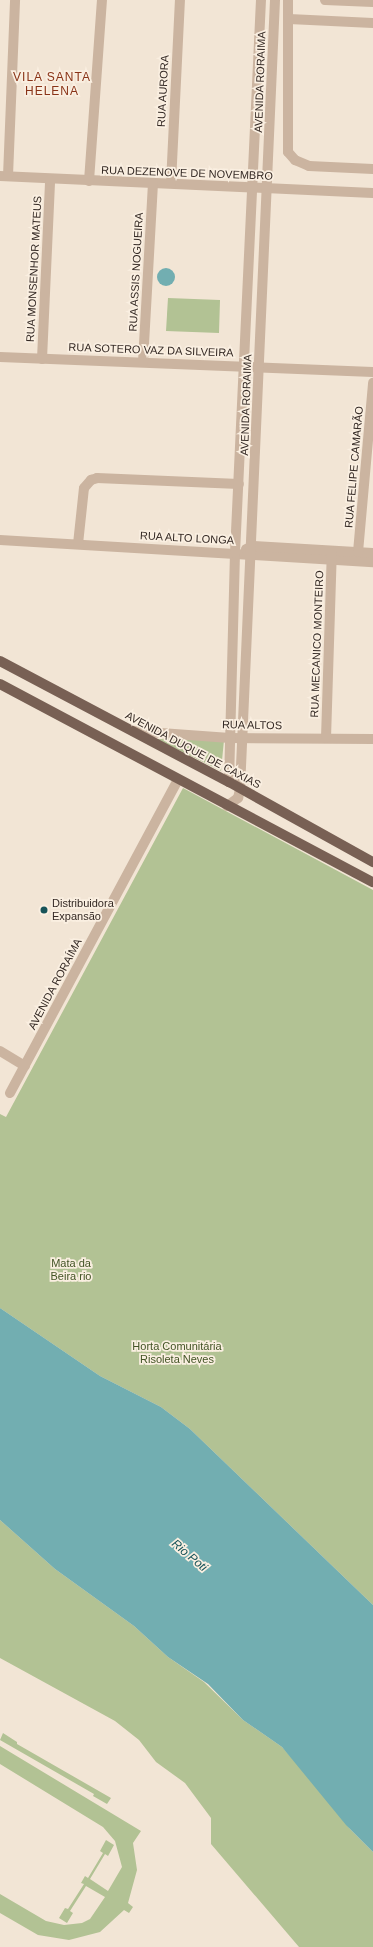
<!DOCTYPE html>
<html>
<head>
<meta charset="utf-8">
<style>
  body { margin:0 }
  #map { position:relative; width:373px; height:1947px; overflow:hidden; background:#f2e5d5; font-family:Arial,sans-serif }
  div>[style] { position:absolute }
  .green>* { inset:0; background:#b2c294 }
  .water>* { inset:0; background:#72aeb1 }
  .round { border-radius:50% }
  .minor>* { height:10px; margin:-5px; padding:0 5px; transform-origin:5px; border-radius:5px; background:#cbb4a0 }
  .major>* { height:10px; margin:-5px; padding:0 5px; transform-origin:5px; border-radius:5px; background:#786054 }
  .dots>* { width:11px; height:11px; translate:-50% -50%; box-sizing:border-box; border:2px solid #faefe1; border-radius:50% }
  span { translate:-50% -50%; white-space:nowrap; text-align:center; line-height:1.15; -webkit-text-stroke:3.5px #faefe1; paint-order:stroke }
  .street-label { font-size:11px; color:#342924 }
  .poi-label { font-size:11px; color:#342924 }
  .left { translate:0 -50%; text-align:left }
  .park-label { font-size:11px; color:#435426 }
  .neighbourhood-label { font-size:12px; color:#893317; letter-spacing:1px }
  .water-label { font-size:12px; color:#175358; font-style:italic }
</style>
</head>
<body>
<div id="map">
  <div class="green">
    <i style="clip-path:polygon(168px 298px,220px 300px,219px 333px,166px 331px)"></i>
    <i style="clip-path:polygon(156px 739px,224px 740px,221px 771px,195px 758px)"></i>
    <i style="clip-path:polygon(183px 788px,373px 890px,373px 1605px,190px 1429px,161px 1407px,100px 1376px,0 1308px,0 1114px,6px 1117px)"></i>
    <i style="clip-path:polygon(0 1520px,55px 1569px,134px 1626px,168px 1657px,204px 1682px,243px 1720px,282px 1747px,315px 1784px,350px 1829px,373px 1852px,373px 1947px,299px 1947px,211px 1844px,211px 1818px,185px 1783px,156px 1762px,139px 1740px,115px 1721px,0 1658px)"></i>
    <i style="clip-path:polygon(3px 1733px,17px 1742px,17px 1744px,111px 1798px,107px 1804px,93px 1796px,94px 1794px,0 1740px)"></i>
    <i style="clip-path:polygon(0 1746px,141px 1831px,133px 1843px,137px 1870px,128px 1903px,133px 1907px,129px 1913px,124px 1910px,100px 1932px,69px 1940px,38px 1935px,0 1913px,0 1894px,46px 1921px,64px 1925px,82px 1923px,90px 1919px,105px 1897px,86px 1886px,70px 1911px,73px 1913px,67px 1923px,59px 1918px,65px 1908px,68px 1909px,84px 1884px,81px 1883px,85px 1876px,88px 1878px,103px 1853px,100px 1851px,106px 1840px,114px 1845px,108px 1856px,105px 1854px,90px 1879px,108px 1891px,122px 1867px,115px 1841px,103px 1827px,0 1764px)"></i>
  </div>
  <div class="water">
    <i class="round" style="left:157px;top:268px;width:18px;height:18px"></i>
    <i style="clip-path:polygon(0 1308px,100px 1376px,161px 1407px,190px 1429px,373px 1605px,373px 1852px,346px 1825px,282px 1747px,243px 1720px,208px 1684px,168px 1657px,134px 1626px,55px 1569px,0 1520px)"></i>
  </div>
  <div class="minor">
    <i style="left:288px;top:0;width:152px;rotate:90deg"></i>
    <i style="left:288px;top:152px;width:11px;rotate:49deg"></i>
    <i style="left:295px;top:160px;width:15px;rotate:23deg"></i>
    <i style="left:309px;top:166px;width:64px;rotate:2.7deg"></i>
    <i style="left:325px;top:0;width:48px;rotate:2.4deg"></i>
    <i style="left:289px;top:19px;width:84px;rotate:2.7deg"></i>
    <i style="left:0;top:176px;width:373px;rotate:2.6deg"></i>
    <i style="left:8px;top:176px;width:176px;rotate:-87.7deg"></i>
    <i style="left:89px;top:181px;width:181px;rotate:-85.9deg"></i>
    <i style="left:171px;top:183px;width:183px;rotate:-87.2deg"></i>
    <i style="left:0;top:357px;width:373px;rotate:2.3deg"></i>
    <i style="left:42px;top:359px;width:179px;rotate:-87.4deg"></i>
    <i style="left:143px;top:362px;width:179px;rotate:-86.8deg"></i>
    <i style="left:0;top:540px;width:374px;rotate:3.4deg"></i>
    <i style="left:78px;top:544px;width:56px;rotate:-83.9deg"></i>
    <i style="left:84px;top:488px;width:11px;rotate:-49deg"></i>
    <i style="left:91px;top:480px;width:6px;rotate:-18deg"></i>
    <i style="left:97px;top:478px;width:142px;rotate:2.4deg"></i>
    <i style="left:246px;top:549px;width:8px;rotate:-23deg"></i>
    <i style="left:253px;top:546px;width:120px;rotate:3.3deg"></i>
    <i style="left:358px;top:552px;width:170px;rotate:-84.9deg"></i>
    <i style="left:133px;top:731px;width:97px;rotate:4.1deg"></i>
    <i style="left:230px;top:738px;width:143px;rotate:0.4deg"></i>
    <i style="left:326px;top:738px;width:187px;rotate:-88.2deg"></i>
    <i style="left:229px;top:782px;width:229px;rotate:-88.5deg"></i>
    <i style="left:235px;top:553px;width:554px;rotate:-87.31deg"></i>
    <i style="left:227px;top:806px;width:14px;rotate:-36deg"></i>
    <i style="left:238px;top:798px;width:9px;rotate:-77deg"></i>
    <i style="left:240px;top:789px;width:790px;rotate:-87.46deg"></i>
    <i style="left:0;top:1051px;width:29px;rotate:31deg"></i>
    <i style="left:10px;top:1093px;width:355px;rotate:-61.8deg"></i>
  </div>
  <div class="major">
    <i style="left:0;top:661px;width:259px;rotate:27.9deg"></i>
    <i style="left:229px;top:782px;width:165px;rotate:29.1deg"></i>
    <i style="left:0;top:684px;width:422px;rotate:28deg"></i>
  </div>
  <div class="dots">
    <i style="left:44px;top:910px;background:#175358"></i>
  </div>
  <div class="street-label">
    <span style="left:260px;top:82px;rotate:-88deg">AVENIDA RORAIMA</span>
    <span style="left:163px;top:91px;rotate:-87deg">RUA AURORA</span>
    <span style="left:187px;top:173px;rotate:2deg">RUA DEZENOVE DE NOVEMBRO</span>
    <span style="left:34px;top:269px;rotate:-87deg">RUA MONSENHOR MATEUS</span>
    <span style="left:136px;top:272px;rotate:-87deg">RUA ASSIS NOGUEIRA</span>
    <span style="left:151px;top:350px;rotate:2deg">RUA SOTERO VAZ DA SILVEIRA</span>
    <span style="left:246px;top:405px;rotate:-88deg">AVENIDA RORAIMA</span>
    <span style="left:354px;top:467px;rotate:-85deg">RUA FELIPE CAMARÃO</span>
    <span style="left:187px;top:538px;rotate:3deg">RUA ALTO LONGA</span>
    <span style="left:317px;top:644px;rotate:-88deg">RUA MECANICO MONTEIRO</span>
    <span style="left:252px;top:725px;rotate:1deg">RUA ALTOS</span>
    <span style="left:193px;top:750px;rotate:28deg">AVENIDA DUQUE DE CAXIAS</span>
    <span style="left:55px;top:984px;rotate:-62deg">AVENIDA RORAÍMA</span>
  </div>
  <div class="poi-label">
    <span class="left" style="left:52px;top:910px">Distribuidora<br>Expansão</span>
  </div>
  <div class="park-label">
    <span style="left:71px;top:1270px">Mata da<br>Beira rio</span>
    <span style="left:177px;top:1353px">Horta Comunitária<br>Risoleta Neves</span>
  </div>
  <div class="neighbourhood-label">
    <span style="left:52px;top:85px">VILA SANTA<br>HELENA</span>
  </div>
  <div class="water-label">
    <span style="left:189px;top:1556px;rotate:40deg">Rio Poti</span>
  </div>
</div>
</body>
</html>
